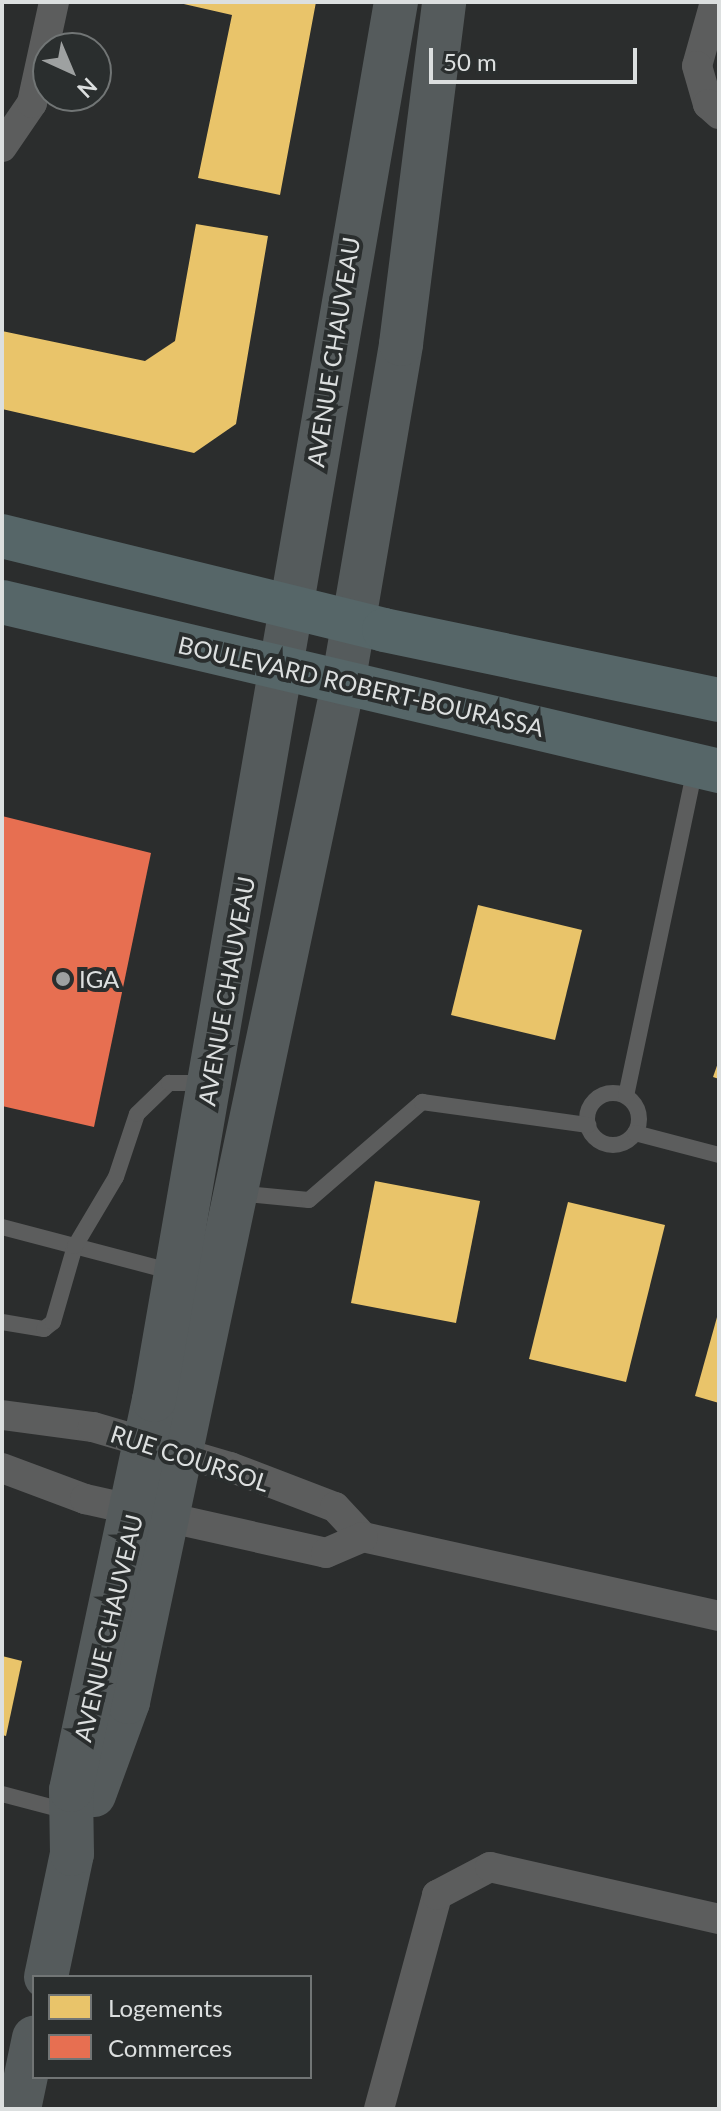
<!DOCTYPE html>
<html>
<head>
<meta charset="utf-8">
<style>
  body { margin:0 }
  #map { position:relative; width:721px; height:2111px; overflow:hidden; background:#2b2d2d; font-family:Lato,sans-serif }
  div>[style] { position:absolute }
  .homes>* { inset:0; background:#e9c46a }
  .shops>* { inset:0; background:#e76f51 }
  .lane>* { height:16px; margin:-8px; padding:0 8px; transform-origin:8px; border-radius:8px; background:#5c5d5d }
  .lane>.ring { margin:-8px; padding:0; box-sizing:content-box; background:none; border:16px solid #5c5d5d; border-radius:50% }
  .street>* { height:30px; margin:-15px; padding:0 15px; transform-origin:15px; border-radius:15px; background:#5c5d5d }
  .secondary>* { height:44px; margin:-22px; padding:0 22px; transform-origin:22px; border-radius:22px; background:#555b5c }
  .highway>* { height:44px; margin:-22px; padding:0 22px; transform-origin:22px; border-radius:22px; background:#566668 }
  .dots>* { width:22px; height:22px; translate:-50% -50%; box-sizing:border-box; border:4px solid #2a2e2e; border-radius:50% }
  span { translate:-50% -50%; white-space:nowrap; text-align:center; line-height:1.15; -webkit-text-stroke:8px #2a2e2e; paint-order:stroke }
  .street-label { font-size:24px; color:#dcdfdf }
  .poi-label { font-size:24px; color:#dcdfdf }
  .left { translate:0 -50%; text-align:left }
  .frame { position:absolute; inset:0; border:4px solid #dcdfdf; pointer-events:none }
  .legend { position:absolute; left:32px; top:1975px; width:280px; height:104px; box-sizing:border-box; background:#2a2e2e; border:2px solid #717575; margin:0; padding:10px 14px; list-style:none; font-size:24px; color:#dcdfdf }
  .legend li { display:flex; align-items:center; gap:16px; height:40px }
  .legend b { width:40px; border:2px solid #717575 }
  .north { position:absolute; left:32px; top:32px; width:80px; height:80px; box-sizing:border-box; background:#2a2e2e; border:2px solid #717575; border-radius:50%; rotate:136deg; font-size:22px; font-weight:700; line-height:32px; text-align:center; color:#dcdfdf }
  .north::after { content:''; display:block; margin:auto; width:28px; height:36px; background:#9ea1a1; clip-path:polygon(50% 0,100% 100%,50% 72%,0 100%) }
  .scale { position:absolute; left:429px; top:48px; width:208px; height:36px; box-sizing:border-box; border:4px solid #dcdfdf; border-top:0; padding-left:10px; font-size:24px; line-height:28px; white-space:nowrap; color:#dcdfdf; -webkit-text-stroke:6px #2a2e2e; paint-order:stroke }
</style>
</head>
<body>
<div id="map">
  <div class="homes">
    <i style="clip-path:polygon(175px 2px,316px 2px,280px 195px,198px 178px,232px 15px)"></i>
    <i style="clip-path:polygon(196px 224px,268px 236px,236px 424px,194px 453px,2px 409px,2px 331px,145px 361px,175px 341px)"></i>
    <i style="clip-path:polygon(478px 905px,582px 930px,555px 1040px,451px 1015px)"></i>
    <i style="clip-path:polygon(719px 1060px,719px 1079px,713px 1077px)"></i>
    <i style="clip-path:polygon(375px 1181px,480px 1201px,456px 1323px,351px 1303px)"></i>
    <i style="clip-path:polygon(568px 1202px,665px 1225px,626px 1382px,529px 1359px)"></i>
    <i style="clip-path:polygon(719px 1310px,719px 1403px,695px 1396px)"></i>
    <i style="clip-path:polygon(2px 1656px,22px 1661px,6px 1736px,2px 1735px)"></i>
  </div>
  <div class="shops">
    <i style="clip-path:polygon(2px 816px,151px 853px,94px 1127px,2px 1106px)"></i>
  </div>
  <div class="lane">
    <i class="ring" style="left:587px;top:1093px;width:36px;height:36px"></i>
    <i style="left:626px;top:1096px;width:335px;rotate:-78.1deg"></i>
    <i style="left:635px;top:1133px;width:87px;rotate:14.7deg"></i>
    <i style="left:236px;top:1193px;width:73px;rotate:5.5deg"></i>
    <i style="left:309px;top:1200px;width:150px;rotate:-40.9deg"></i>
    <i style="left:422px;top:1102px;width:168px;rotate:7.9deg"></i>
    <i style="left:2px;top:1227px;width:178px;rotate:14.7deg"></i>
    <i style="left:2px;top:1322px;width:43px;rotate:9.5deg"></i>
    <i style="left:44px;top:1329px;width:11px;rotate:-38deg"></i>
    <i style="left:53px;top:1322px;width:79px;rotate:-73.9deg"></i>
    <i style="left:75px;top:1246px;width:80px;rotate:-59.3deg"></i>
    <i style="left:116px;top:1177px;width:66px;rotate:-71.6deg"></i>
    <i style="left:137px;top:1114px;width:45px;rotate:-44.1deg"></i>
    <i style="left:169px;top:1083px;width:39px"></i>
    <i style="left:2px;top:1794px;width:70px;rotate:14.8deg"></i>
  </div>
  <div class="street">
    <i style="left:715px;top:2px;width:66px;rotate:105.7deg"></i>
    <i style="left:697px;top:66px;width:40px;rotate:74deg"></i>
    <i style="left:708px;top:104px;width:15px;rotate:42deg"></i>
    <i style="left:2px;top:147px;width:53px;rotate:-55.7deg"></i>
    <i style="left:32px;top:103px;width:103px;rotate:-77.7deg"></i>
    <i style="left:2px;top:1415px;width:92px;rotate:7.5deg"></i>
    <i style="left:93px;top:1427px;width:143px;rotate:16.3deg"></i>
    <i style="left:230px;top:1467px;width:112px;rotate:20.9deg"></i>
    <i style="left:335px;top:1507px;width:41px;rotate:47deg"></i>
    <i style="left:363px;top:1537px;width:365px;rotate:12.5deg"></i>
    <i style="left:2px;top:1468px;width:89px;rotate:20.5deg"></i>
    <i style="left:85px;top:1499px;width:247px;rotate:12.6deg"></i>
    <i style="left:326px;top:1553px;width:40px;rotate:-23.4deg"></i>
    <i style="left:379px;top:2109px;width:222px;rotate:-74.8deg"></i>
    <i style="left:437px;top:1895px;width:60px;rotate:-27.8deg"></i>
    <i style="left:490px;top:1867px;width:235px;rotate:12.8deg"></i>
  </div>
  <div class="secondary">
    <i style="left:94px;top:1795px;width:99px;rotate:-69.9deg"></i>
    <i style="left:128px;top:1702px;width:1040px;rotate:-78.07deg"></i>
    <i style="left:343px;top:684px;width:345px;rotate:-80.3deg"></i>
    <i style="left:401px;top:344px;width:345px;rotate:-82.8deg"></i>
    <i style="left:46px;top:1977px;width:126px;rotate:-78.1deg"></i>
    <i style="left:72px;top:1854px;width:64px;rotate:-90.9deg"></i>
    <i style="left:71px;top:1790px;width:399px;rotate:-78deg"></i>
    <i style="left:154px;top:1400px;width:1419px;rotate:-80.18deg"></i>
    <i style="left:19px;top:2109px;width:73px;rotate:-78.1deg"></i>
  </div>
  <div class="highway">
    <i style="left:2px;top:536px;width:393px;rotate:13.8deg"></i>
    <i style="left:384px;top:630px;width:342px;rotate:11.8deg"></i>
    <i style="left:2px;top:602px;width:737px;rotate:13.26deg"></i>
  </div>
  <div class="dots">
    <i style="left:63px;top:979px;background:#9ea1a1"></i>
  </div>
  <div class="street-label">
    <span style="left:333px;top:352px;rotate:-81deg">AVENUE CHAUVEAU</span>
    <span style="left:361px;top:686px;rotate:13deg">BOULEVARD ROBERT-BOURASSA</span>
    <span style="left:226px;top:991px;rotate:-80deg">AVENUE CHAUVEAU</span>
    <span style="left:190px;top:1458px;rotate:18deg">RUE COURSOL</span>
    <span style="left:108px;top:1628px;rotate:-77deg">AVENUE CHAUVEAU</span>
  </div>
  <div class="poi-label">
    <span class="left" style="left:79px;top:979px">IGA</span>
  </div>
  <div class="frame"></div>
  <ul class="legend">
  <li><b style="height:22px;background:#e9c46a"></b>Logements</li>
  <li><b style="height:22px;background:#e76f51"></b>Commerces</li>
  </ul>
  <div class="north">N</div>
  <div class="scale">50 m</div>
</div>
</body>
</html>
